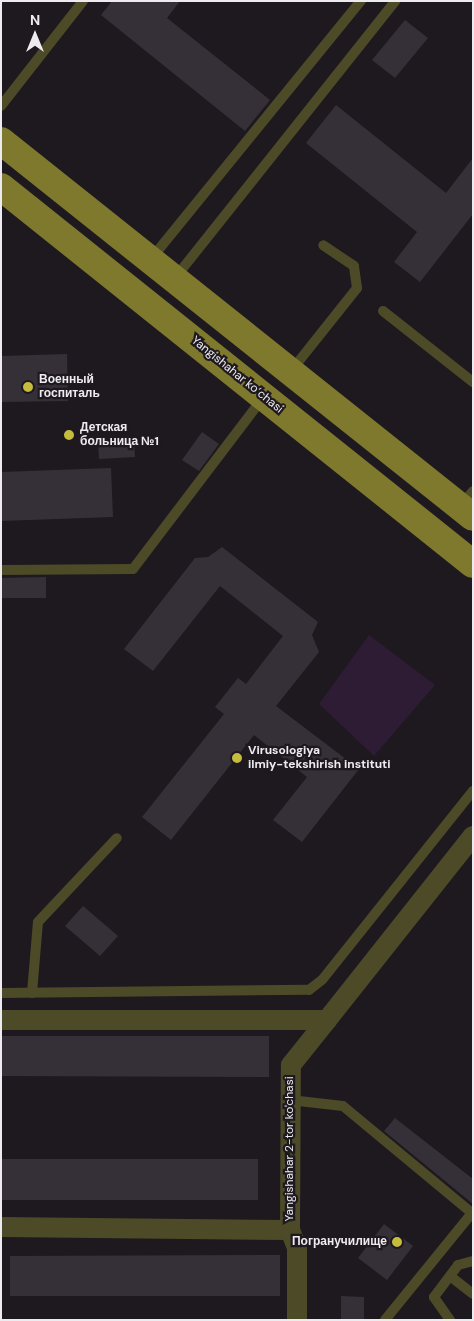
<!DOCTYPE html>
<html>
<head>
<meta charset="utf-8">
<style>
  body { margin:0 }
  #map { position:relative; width:474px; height:1321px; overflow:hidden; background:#1d191f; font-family:"DM Sans",sans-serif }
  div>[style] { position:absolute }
  .green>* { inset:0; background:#2e1c35 }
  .building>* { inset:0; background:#353037 }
  .service>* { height:10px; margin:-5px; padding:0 5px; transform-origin:5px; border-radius:5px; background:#4d4a28 }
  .minor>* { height:20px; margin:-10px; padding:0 10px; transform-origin:10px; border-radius:10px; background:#4d4a28 }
  .primary>* { height:28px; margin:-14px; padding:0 14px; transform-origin:14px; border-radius:14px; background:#7f792d }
  .dots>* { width:14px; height:14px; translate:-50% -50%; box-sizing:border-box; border:2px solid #1d191f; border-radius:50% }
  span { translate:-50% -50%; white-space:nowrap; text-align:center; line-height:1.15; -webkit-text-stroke:4.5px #1d191f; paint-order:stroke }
  .street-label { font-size:12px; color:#eeebf0 }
  .poi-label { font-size:12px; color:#eeebf0; font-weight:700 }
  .left { translate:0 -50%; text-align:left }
  .right { translate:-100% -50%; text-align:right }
  .frame { position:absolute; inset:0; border:2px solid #eeebf0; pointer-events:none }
  .north { position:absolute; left:10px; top:10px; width:50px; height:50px; -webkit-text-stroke:4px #1d191f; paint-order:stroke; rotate:0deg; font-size:14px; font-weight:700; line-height:20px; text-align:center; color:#eeebf0 }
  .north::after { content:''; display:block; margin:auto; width:18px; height:22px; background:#eeebf0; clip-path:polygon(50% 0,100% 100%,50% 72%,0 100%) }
</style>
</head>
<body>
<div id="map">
  <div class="green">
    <i style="clip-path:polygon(369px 635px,435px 685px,374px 756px,319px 704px)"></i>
  </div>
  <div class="building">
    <i style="clip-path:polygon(112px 1px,180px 1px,167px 18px,270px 100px,245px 131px,101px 15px)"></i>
    <i style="clip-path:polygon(405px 20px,428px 38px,395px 78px,372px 60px)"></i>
    <i style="clip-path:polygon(336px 105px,446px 193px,473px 158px,473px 214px,420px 282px,394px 262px,417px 232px,306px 143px)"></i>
    <i style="clip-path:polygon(67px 354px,68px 401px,1px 402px,1px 356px)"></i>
    <i style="clip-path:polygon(202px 432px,219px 444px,199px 471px,182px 460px)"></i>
    <i style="clip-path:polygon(134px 441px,135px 457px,99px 459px,98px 443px)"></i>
    <i style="clip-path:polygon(111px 468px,113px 517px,1px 521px,1px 472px)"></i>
    <i style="clip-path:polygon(222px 547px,318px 622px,312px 635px,319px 652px,276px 706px,359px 769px,302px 842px,273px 820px,307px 777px,254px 735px,171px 840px,142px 817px,224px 714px,215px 707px,238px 678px,246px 684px,283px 636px,220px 586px,153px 671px,124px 649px,195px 558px,208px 557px)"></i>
    <i style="clip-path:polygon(46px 577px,46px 598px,1px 598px,1px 578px)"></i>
    <i style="clip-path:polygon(83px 906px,118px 936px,100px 956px,65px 926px)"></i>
    <i style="clip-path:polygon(1px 1036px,269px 1036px,269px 1077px,1px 1076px)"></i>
    <i style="clip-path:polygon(395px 1118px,473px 1179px,473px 1204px,384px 1131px)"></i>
    <i style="clip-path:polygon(1px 1159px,258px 1159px,258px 1200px,1px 1200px)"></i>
    <i style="clip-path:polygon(384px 1224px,413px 1246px,387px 1280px,358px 1258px)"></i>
    <i style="clip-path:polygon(280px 1255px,280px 1296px,10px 1296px,10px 1256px)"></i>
    <i style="clip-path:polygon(341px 1296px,364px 1297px,364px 1320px,341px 1320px)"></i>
  </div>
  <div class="service">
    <i style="left:1px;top:106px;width:133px;rotate:-52deg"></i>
    <i style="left:151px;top:259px;width:333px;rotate:-50.9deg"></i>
    <i style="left:175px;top:278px;width:354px;rotate:-51.5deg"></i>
    <i style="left:383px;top:311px;width:115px;rotate:38.3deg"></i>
    <i style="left:291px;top:371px;width:106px;rotate:-51.5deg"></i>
    <i style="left:357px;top:288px;width:22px;rotate:-98deg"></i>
    <i style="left:354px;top:266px;width:37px;rotate:-146deg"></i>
    <i style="left:461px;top:506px;width:19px;rotate:-51deg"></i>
    <i style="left:1px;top:570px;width:132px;rotate:-0.4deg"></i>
    <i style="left:133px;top:569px;width:215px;rotate:-52.8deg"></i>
    <i style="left:1px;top:993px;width:308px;rotate:-0.6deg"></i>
    <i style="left:309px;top:990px;width:16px;rotate:-38deg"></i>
    <i style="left:322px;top:980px;width:242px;rotate:-51.4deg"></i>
    <i style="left:32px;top:993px;width:71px;rotate:-85.2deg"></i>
    <i style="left:38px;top:922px;width:115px;rotate:-46.8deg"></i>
    <i style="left:290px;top:1100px;width:53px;rotate:6.5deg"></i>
    <i style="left:343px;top:1106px;width:169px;rotate:39.7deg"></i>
    <i style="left:450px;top:1276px;width:29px;rotate:38deg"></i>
    <i style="left:385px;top:1320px;width:138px;rotate:-50.9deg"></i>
    <i style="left:450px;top:1320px;width:28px;rotate:-125deg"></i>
    <i style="left:434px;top:1297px;width:40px;rotate:-53deg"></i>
    <i style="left:458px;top:1265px;width:16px;rotate:-15deg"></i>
  </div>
  <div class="minor">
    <i style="left:1px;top:1020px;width:326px"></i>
    <i style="left:327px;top:1020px;width:235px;rotate:-51.6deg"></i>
    <i style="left:1px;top:1227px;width:289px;rotate:0.6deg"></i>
    <i style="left:297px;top:1320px;width:72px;rotate:-90deg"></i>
    <i style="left:297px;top:1248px;width:19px;rotate:-111deg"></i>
    <i style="left:290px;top:1230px;width:165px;rotate:-89.7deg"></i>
    <i style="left:291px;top:1065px;width:58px;rotate:-51.3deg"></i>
  </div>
  <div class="primary">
    <i style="left:1px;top:141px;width:603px;rotate:38.54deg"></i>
    <i style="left:1px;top:187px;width:604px;rotate:38.62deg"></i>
  </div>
  <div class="dots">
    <i style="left:28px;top:387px;background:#c5bc3d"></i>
    <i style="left:69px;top:435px;background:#c5bc3d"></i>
    <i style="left:237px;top:758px;background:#c5bc3d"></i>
    <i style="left:397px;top:1242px;background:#c5bc3d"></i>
  </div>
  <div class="street-label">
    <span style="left:237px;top:375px;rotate:39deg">Yangishahar ko‘chasi</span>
    <span style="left:290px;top:1149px;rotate:-90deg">Yangishahar 2-tor ko'chasi</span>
  </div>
  <div class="poi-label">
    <span class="left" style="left:39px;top:387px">Военный<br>госпиталь</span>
    <span class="left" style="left:80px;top:435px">Детская<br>больница №1</span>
    <span class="left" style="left:248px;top:758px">Virusologiya<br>ilmiy-tekshirish instituti</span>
    <span class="right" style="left:387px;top:1242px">Погранучилище</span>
  </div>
  <div class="frame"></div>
  <div class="north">N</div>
</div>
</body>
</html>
